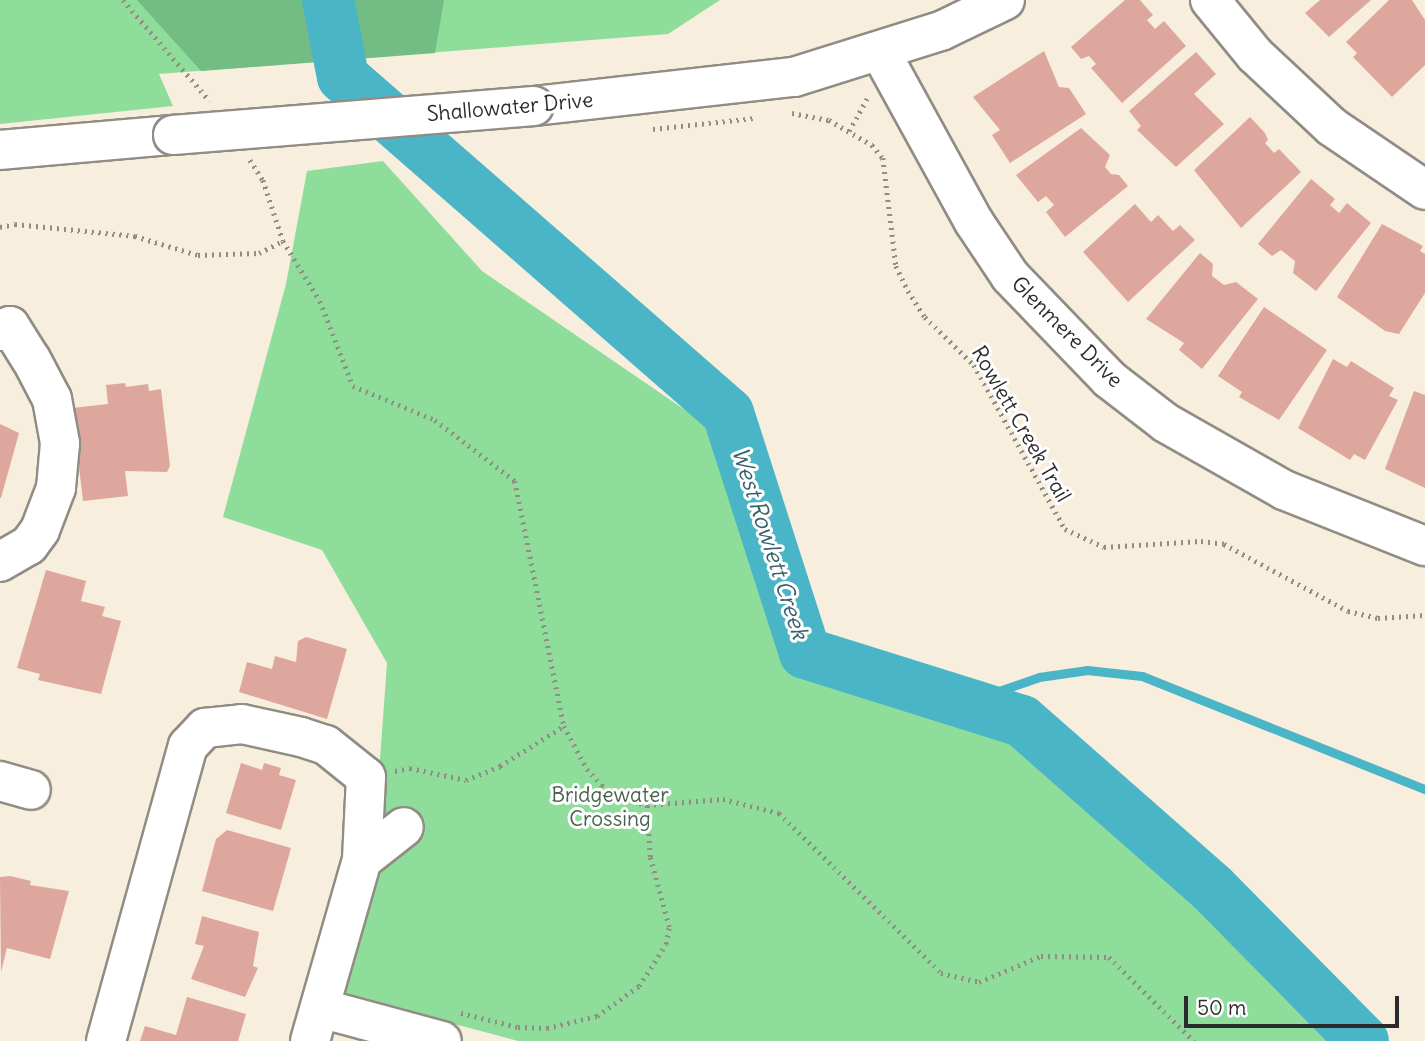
<!DOCTYPE html>
<html>
<head>
<meta charset="utf-8">
<style>
  body { margin:0 }
  #map { position:relative; width:1425px; height:1041px; overflow:hidden; background:#f7eede; font-family:Delius,sans-serif }
  div>[style] { position:absolute }
  .green>* { inset:0; background:#8fdd9b }
  .forest>* { inset:0; background:#73bc83 }
  .stream>* { height:9px; margin:-4.5px; padding:0 4.5px; transform-origin:4.5px; border-radius:4.5px; background:#4bb5c8 }
  .river>* { height:52px; margin:-26px; padding:0 26px; transform-origin:26px; border-radius:26px; background:#4bb5c8 }
  .building>* { inset:0; background:#dea79e }
  .path>* { height:4.5px; margin-top:-2.25px; transform-origin:0; background:repeating-linear-gradient(90deg,#918c84 0 2px,transparent 0 7px) }
  .roads { filter:drop-shadow(2px 0 #918c84) drop-shadow(-2px 0 #918c84) drop-shadow(0 2px #918c84) drop-shadow(0 -2px #918c84) }
  .minor>* { height:38px; margin:-19px; padding:0 19px; transform-origin:19px; border-radius:19px; background:#fff }
  .bridges { filter:drop-shadow(2px 0 #918c84) drop-shadow(-2px 0 #918c84) drop-shadow(0 2px #918c84) drop-shadow(0 -2px #918c84) }
  .minor-bridge>* { height:38px; margin:-19px; padding:0 19px; transform-origin:19px; border-radius:19px; background:#fff }
  span { translate:-50% -50%; white-space:nowrap; text-align:center; line-height:1.15; -webkit-text-stroke:6px #fff; paint-order:stroke }
  .street-label { font-size:21px; color:#2b2b2b }
  .park-label { font-size:21px; color:#49604d }
  .water-label { font-size:23px; color:#38626a; font-style:italic }
  .scale { position:absolute; left:1184px; top:996px; width:215px; height:32px; box-sizing:border-box; border:4px solid #2b2b2b; border-top:0; padding-left:9px; font-size:21px; line-height:24px; white-space:nowrap; color:#2b2b2b; -webkit-text-stroke:5px #fff; paint-order:stroke }
</style>
</head>
<body>
<div id="map">
  <div class="green">
    <i style="clip-path:polygon(0 0,720px 0,668px 34px,159px 74px,173px 106px,0 124px)"></i>
    <i style="clip-path:polygon(383px 161px,482px 271px,707px 425px,789px 658px,1020px 733px,1339px 1041px,518px 1041px,345px 995px,370px 897px,387px 663px,322px 550px,223px 517px,286px 284px,307px 171px)"></i>
  </div>
  <div class="forest">
    <i style="clip-path:polygon(137px 0,444px 0,435px 53px,201px 71px)"></i>
  </div>
  <div class="stream">
    <i style="left:964px;top:703px;width:79px;rotate:-19.1deg"></i>
    <i style="left:1039px;top:677px;width:49px;rotate:-8.3deg"></i>
    <i style="left:1087px;top:670px;width:55px;rotate:6.2deg"></i>
    <i style="left:1142px;top:676px;width:305px;rotate:21.8deg"></i>
  </div>
  <div class="river">
    <i style="left:328px;top:0;width:78px;rotate:79deg"></i>
    <i style="left:343px;top:77px;width:511px;rotate:41.11deg"></i>
    <i style="left:728px;top:413px;width:252px;rotate:72.2deg"></i>
    <i style="left:805px;top:653px;width:227px;rotate:17.4deg"></i>
    <i style="left:1022px;top:721px;width:253px;rotate:41.3deg"></i>
    <i style="left:1212px;top:888px;width:215px;rotate:45.4deg"></i>
  </div>
  <div class="building">
    <i style="clip-path:polygon(1125px 0,1140px 0,1153px 15px,1147px 20px,1155px 29px,1164px 21px,1186px 46px,1122px 103px,1091px 68px,1096px 64px,1089px 56px,1081px 59px,1071px 47px)"></i>
    <i style="clip-path:polygon(1320px 0,1371px 0,1329px 37px,1305px 13px)"></i>
    <i style="clip-path:polygon(1389px 0,1412px 0,1425px 20px,1425px 65px,1392px 97px,1353px 57px,1357px 53px,1346px 42px)"></i>
    <i style="clip-path:polygon(1044px 51px,1059px 87px,1069px 88px,1086px 114px,1010px 163px,992px 135px,1000px 130px,973px 97px)"></i>
    <i style="clip-path:polygon(1196px 52px,1216px 74px,1194px 94px,1224px 124px,1176px 167px,1137px 130px,1141px 126px,1129px 111px)"></i>
    <i style="clip-path:polygon(1250px 117px,1265px 133px,1268px 140px,1265px 143px,1274px 153px,1279px 149px,1301px 172px,1241px 228px,1194px 170px)"></i>
    <i style="clip-path:polygon(1081px 128px,1110px 155px,1105px 167px,1111px 174px,1119px 175px,1128px 186px,1065px 237px,1046px 212px,1054px 205px,1046px 196px,1038px 202px,1016px 175px)"></i>
    <i style="clip-path:polygon(1311px 179px,1335px 199px,1330px 205px,1339px 213px,1347px 203px,1371px 223px,1316px 291px,1293px 273px,1295px 261px,1281px 250px,1272px 256px,1258px 244px)"></i>
    <i style="clip-path:polygon(1135px 204px,1151px 222px,1158px 215px,1173px 231px,1180px 225px,1195px 240px,1128px 302px,1083px 252px)"></i>
    <i style="clip-path:polygon(1382px 224px,1423px 246px,1420px 251px,1425px 254px,1425px 293px,1399px 334px,1385px 331px,1337px 297px)"></i>
    <i style="clip-path:polygon(1200px 253px,1213px 264px,1212px 276px,1224px 285px,1236px 282px,1258px 299px,1202px 369px,1179px 350px,1184px 343px,1146px 319px)"></i>
    <i style="clip-path:polygon(1264px 307px,1327px 350px,1279px 420px,1239px 397px,1242px 392px,1218px 376px)"></i>
    <i style="clip-path:polygon(1333px 359px,1347px 367px,1351px 361px,1394px 388px,1389px 396px,1398px 400px,1365px 460px,1354px 454px,1350px 460px,1298px 428px)"></i>
    <i style="clip-path:polygon(125px 383px,126px 387px,148px 384px,149px 391px,161px 389px,170px 466px,167px 472px,125px 471px,128px 496px,83px 501px,72px 408px,108px 404px,106px 385px)"></i>
    <i style="clip-path:polygon(1414px 391px,1425px 395px,1425px 488px,1385px 469px)"></i>
    <i style="clip-path:polygon(0 424px,19px 433px,1px 498px,0 498px)"></i>
    <i style="clip-path:polygon(46px 570px,86px 581px,81px 601px,105px 607px,102px 616px,121px 621px,101px 694px,38px 680px,40px 674px,17px 668px)"></i>
    <i style="clip-path:polygon(306px 637px,347px 649px,327px 719px,239px 692px,247px 662px,272px 669px,275px 656px,296px 662px,298px 641px)"></i>
    <i style="clip-path:polygon(241px 763px,262px 770px,264px 763px,281px 768px,279px 775px,296px 780px,281px 830px,226px 813px)"></i>
    <i style="clip-path:polygon(227px 830px,291px 848px,273px 911px,202px 891px,216px 839px)"></i>
    <i style="clip-path:polygon(10px 876px,31px 881px,30px 885px,69px 891px,50px 959px,7px 948px,1px 972px,0 877px)"></i>
    <i style="clip-path:polygon(202px 916px,259px 932px,253px 966px,258px 968px,245px 997px,191px 979px,204px 946px,195px 944px)"></i>
    <i style="clip-path:polygon(187px 997px,246px 1014px,238px 1041px,140px 1041px,145px 1026px,176px 1035px)"></i>
  </div>
  <div class="path">
    <i style="left:123px;top:0;width:133px;rotate:49.3deg"></i>
    <i style="left:792px;top:113px;width:38px;rotate:11deg"></i>
    <i style="left:829px;top:120px;width:50px;rotate:30.2deg"></i>
    <i style="left:872px;top:145px;width:17px;rotate:50deg"></i>
    <i style="left:883px;top:158px;width:109px;rotate:83.1deg"></i>
    <i style="left:896px;top:266px;width:28px;rotate:64deg"></i>
    <i style="left:908px;top:291px;width:31px;rotate:57deg"></i>
    <i style="left:925px;top:317px;width:69px;rotate:44.4deg"></i>
    <i style="left:974px;top:365px;width:188px;rotate:61deg"></i>
    <i style="left:1065px;top:529px;width:43px;rotate:24.8deg"></i>
    <i style="left:1104px;top:547px;width:97px;rotate:-3.5deg"></i>
    <i style="left:1201px;top:541px;width:23px;rotate:7deg"></i>
    <i style="left:1224px;top:544px;width:141px;rotate:28.4deg"></i>
    <i style="left:1348px;top:611px;width:31px;rotate:13deg"></i>
    <i style="left:1378px;top:618px;width:47px;rotate:-3.7deg"></i>
    <i style="left:653px;top:129px;width:103px;rotate:-6.2deg"></i>
    <i style="left:849px;top:131px;width:38px;rotate:-61deg"></i>
    <i style="left:250px;top:160px;width:24px;rotate:57deg"></i>
    <i style="left:263px;top:180px;width:64px;rotate:71.8deg"></i>
    <i style="left:283px;top:241px;width:70px;rotate:58.3deg"></i>
    <i style="left:320px;top:301px;width:91px;rotate:68.8deg"></i>
    <i style="left:353px;top:386px;width:89px;rotate:22.5deg"></i>
    <i style="left:435px;top:420px;width:101px;rotate:37.3deg"></i>
    <i style="left:515px;top:481px;width:250px;rotate:78.7deg"></i>
    <i style="left:564px;top:726px;width:49px;rotate:61.9deg"></i>
    <i style="left:587px;top:769px;width:22px;rotate:47deg"></i>
    <i style="left:602px;top:785px;width:21px;rotate:37deg"></i>
    <i style="left:619px;top:798px;width:29px;rotate:14deg"></i>
    <i style="left:647px;top:805px;width:76px;rotate:-4.5deg"></i>
    <i style="left:723px;top:799px;width:58px;rotate:14deg"></i>
    <i style="left:779px;top:813px;width:228px;rotate:44.6deg"></i>
    <i style="left:941px;top:973px;width:39px;rotate:13deg"></i>
    <i style="left:979px;top:982px;width:67px;rotate:-22.8deg"></i>
    <i style="left:1041px;top:956px;width:68px;rotate:0.8deg"></i>
    <i style="left:1109px;top:957px;width:120px;rotate:44.7deg"></i>
    <i style="left:0;top:227px;width:15px;rotate:-11deg"></i>
    <i style="left:15px;top:224px;width:121px;rotate:5.7deg"></i>
    <i style="left:135px;top:236px;width:66px;rotate:16.8deg"></i>
    <i style="left:198px;top:255px;width:61px;rotate:-1.9deg"></i>
    <i style="left:259px;top:253px;width:27px;rotate:-27deg"></i>
    <i style="left:395px;top:771px;width:15px;rotate:-11deg"></i>
    <i style="left:410px;top:768px;width:57px;rotate:12.1deg"></i>
    <i style="left:466px;top:780px;width:37px;rotate:-22deg"></i>
    <i style="left:500px;top:766px;width:75px;rotate:-32deg"></i>
    <i style="left:461px;top:1013px;width:59px;rotate:13.8deg"></i>
    <i style="left:518px;top:1027px;width:29px;rotate:2deg"></i>
    <i style="left:547px;top:1028px;width:51px;rotate:-13.5deg"></i>
    <i style="left:597px;top:1016px;width:52px;rotate:-35.5deg"></i>
    <i style="left:639px;top:986px;width:50px;rotate:-57.3deg"></i>
    <i style="left:666px;top:944px;width:17px;rotate:-80deg"></i>
    <i style="left:669px;top:927px;width:73px;rotate:-105.2deg"></i>
    <i style="left:650px;top:857px;width:52px;rotate:-93.3deg"></i>
  </div>
  <div class="roads">
    <div class="minor">
      <i style="left:1210px;top:0;width:71px;rotate:50.7deg"></i>
      <i style="left:1255px;top:55px;width:105px;rotate:43.1deg"></i>
      <i style="left:1332px;top:127px;width:112px;rotate:34.1deg"></i>
      <i style="left:881px;top:53px;width:193px;rotate:61.2deg"></i>
      <i style="left:974px;top:222px;width:65px;rotate:56.3deg"></i>
      <i style="left:1010px;top:276px;width:143px;rotate:46.1deg"></i>
      <i style="left:1109px;top:379px;width:72px;rotate:37.7deg"></i>
      <i style="left:1166px;top:423px;width:136px;rotate:29.6deg"></i>
      <i style="left:1284px;top:490px;width:152px;rotate:21.7deg"></i>
      <i style="left:534px;top:106px;width:262px;rotate:-6.4deg"></i>
      <i style="left:794px;top:77px;width:154px;rotate:-17.4deg"></i>
      <i style="left:941px;top:31px;width:71px;rotate:-25.8deg"></i>
      <i style="left:0;top:150px;width:174px;rotate:-5deg"></i>
      <i style="left:0;top:331px;width:11px;rotate:-27deg"></i>
      <i style="left:10px;top:326px;width:39px;rotate:58deg"></i>
      <i style="left:31px;top:359px;width:45px;rotate:62.3deg"></i>
      <i style="left:52px;top:399px;width:45px;rotate:79.7deg"></i>
      <i style="left:60px;top:443px;width:45px;rotate:95.1deg"></i>
      <i style="left:56px;top:488px;width:45px;rotate:110.9deg"></i>
      <i style="left:40px;top:530px;width:19px;rotate:126deg"></i>
      <i style="left:29px;top:545px;width:34px;rotate:150deg"></i>
      <i style="left:0;top:781px;width:32px;rotate:16deg"></i>
      <i style="left:320px;top:1008px;width:126px;rotate:15.1deg"></i>
      <i style="left:106px;top:1041px;width:306px;rotate:-74.5deg"></i>
      <i style="left:188px;top:746px;width:25px;rotate:-47deg"></i>
      <i style="left:205px;top:728px;width:37px;rotate:-6deg"></i>
      <i style="left:242px;top:724px;width:60px;rotate:12.4deg"></i>
      <i style="left:301px;top:737px;width:26px;rotate:18deg"></i>
      <i style="left:326px;top:745px;width:51px;rotate:38.7deg"></i>
      <i style="left:366px;top:777px;width:83px;rotate:92.8deg"></i>
      <i style="left:310px;top:1041px;width:188px;rotate:-74deg"></i>
      <i style="left:362px;top:860px;width:53px;rotate:-38.2deg"></i>
    </div>
  </div>
  <div class="bridges">
    <div class="minor-bridge">
      <i style="left:173px;top:135px;width:362px;rotate:-4.6deg"></i>
    </div>
  </div>
  <div class="street-label">
    <span style="left:510px;top:107px;rotate:-5deg">Shallowater Drive</span>
    <span style="left:1067px;top:332px;rotate:45deg">Glenmere Drive</span>
    <span style="left:1021px;top:424px;rotate:60deg">Rowlett Creek Trail</span>
  </div>
  <div class="park-label">
    <span style="left:610px;top:807px">Bridgewater<br>Crossing</span>
  </div>
  <div class="water-label">
    <span style="left:770px;top:543px;rotate:72deg">West Rowlett Creek</span>
  </div>
  <div class="scale">50 m</div>
</div>
</body>
</html>
